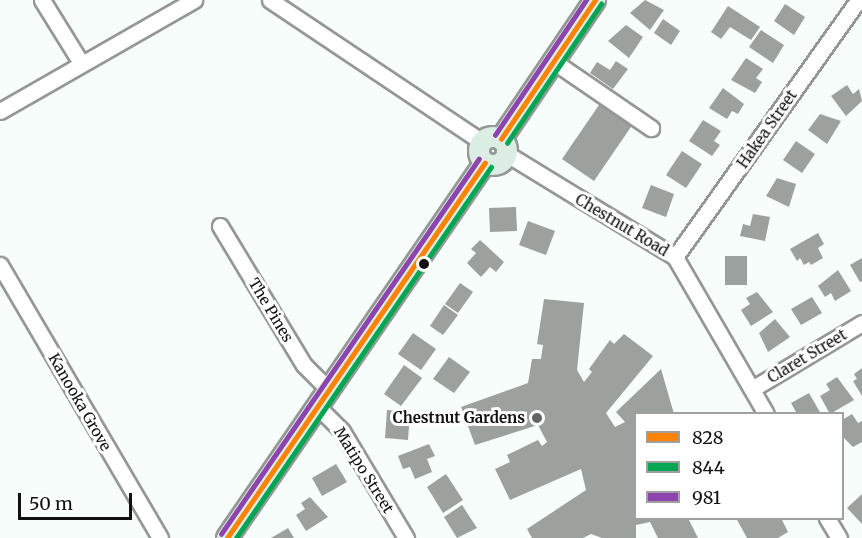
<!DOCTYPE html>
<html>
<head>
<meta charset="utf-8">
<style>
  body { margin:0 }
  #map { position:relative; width:862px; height:538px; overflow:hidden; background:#f7fdfa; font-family:Merriweather,serif }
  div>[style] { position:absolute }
  .building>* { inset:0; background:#9ca19d }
  .roads { filter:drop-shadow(2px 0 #959796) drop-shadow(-2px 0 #959796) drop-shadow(0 2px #959796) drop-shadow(0 -2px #959796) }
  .minor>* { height:15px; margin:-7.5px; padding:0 7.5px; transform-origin:7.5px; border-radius:7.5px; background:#fefffe }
  .major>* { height:20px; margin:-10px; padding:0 10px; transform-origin:10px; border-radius:10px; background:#dcede4 }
  .major>.ring { margin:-10px; padding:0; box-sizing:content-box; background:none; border:20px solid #dcede4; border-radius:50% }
  .bus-1>* { height:4.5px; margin:-2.25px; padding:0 2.25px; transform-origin:2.25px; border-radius:2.25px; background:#ff8200 }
  .bus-2>* { height:4.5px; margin:-2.25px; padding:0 2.25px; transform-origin:2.25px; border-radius:2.25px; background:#00a651 }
  .bus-3>* { height:4.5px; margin:-2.25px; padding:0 2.25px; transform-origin:2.25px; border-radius:2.25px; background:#8e44ad }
  .dots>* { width:16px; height:16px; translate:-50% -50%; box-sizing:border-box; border:3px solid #fff; border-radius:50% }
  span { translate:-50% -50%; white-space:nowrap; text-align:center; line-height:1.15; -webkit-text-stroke:6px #fff; paint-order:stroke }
  .street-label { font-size:15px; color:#111 }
  .poi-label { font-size:15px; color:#111; font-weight:700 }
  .right { translate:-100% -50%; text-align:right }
  .legend { position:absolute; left:634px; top:412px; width:210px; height:108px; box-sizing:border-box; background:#fff; border:2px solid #a0a0a0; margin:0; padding:8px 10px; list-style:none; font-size:18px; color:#111 }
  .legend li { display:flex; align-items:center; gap:12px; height:30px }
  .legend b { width:30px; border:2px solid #a0a0a0 }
  .scale { position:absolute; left:18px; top:493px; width:114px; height:27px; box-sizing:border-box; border:3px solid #111; border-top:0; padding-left:8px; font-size:18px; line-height:21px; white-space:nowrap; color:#111; -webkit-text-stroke:4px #fff; paint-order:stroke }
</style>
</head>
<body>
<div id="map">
  <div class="building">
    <i style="clip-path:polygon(645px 0,664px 10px,650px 30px,630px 13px)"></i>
    <i style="clip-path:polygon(785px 4px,805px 17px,794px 35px,774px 21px)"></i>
    <i style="clip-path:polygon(728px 6px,760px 27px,751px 40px,730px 27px,721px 39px,711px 32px)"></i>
    <i style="clip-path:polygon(663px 19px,680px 31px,671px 45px,654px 33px)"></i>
    <i style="clip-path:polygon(626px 25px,643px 37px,629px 58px,608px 41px)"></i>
    <i style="clip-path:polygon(761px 30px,784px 45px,773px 63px,749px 47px)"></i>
    <i style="clip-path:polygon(746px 58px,763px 69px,756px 78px,762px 82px,755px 93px,731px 80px)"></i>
    <i style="clip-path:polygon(616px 61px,628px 69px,613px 89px,590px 73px,597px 62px,610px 70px)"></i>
    <i style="clip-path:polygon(847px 85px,853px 94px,859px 89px,862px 101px,846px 116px,831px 96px)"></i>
    <i style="clip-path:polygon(723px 88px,744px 104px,738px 114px,732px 111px,727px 119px,709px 108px)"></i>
    <i style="clip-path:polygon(601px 102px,633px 124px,594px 181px,562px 159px)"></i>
    <i style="clip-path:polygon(820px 114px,841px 121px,827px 144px,808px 130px)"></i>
    <i style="clip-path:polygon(703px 120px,721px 131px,714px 141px,720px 145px,712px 156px,689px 141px)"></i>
    <i style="clip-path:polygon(796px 141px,815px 154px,802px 173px,783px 160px)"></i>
    <i style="clip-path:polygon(682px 151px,702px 164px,686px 188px,666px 175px)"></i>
    <i style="clip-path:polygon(777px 178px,796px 184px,789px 207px,766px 196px)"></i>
    <i style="clip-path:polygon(651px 185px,674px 194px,666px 217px,642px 208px)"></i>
    <i style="clip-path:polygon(516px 207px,517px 231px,490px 232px,489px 208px)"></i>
    <i style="clip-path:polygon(753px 214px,770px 217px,765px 241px,740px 236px,743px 224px,750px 226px)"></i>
    <i style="clip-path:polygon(528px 221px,555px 231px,546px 255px,519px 245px)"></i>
    <i style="clip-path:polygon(818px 233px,824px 244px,818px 248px,823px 258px,811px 265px,809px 262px,804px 265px,800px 258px,797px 261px,790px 249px)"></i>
    <i style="clip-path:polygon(480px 240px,504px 262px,496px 272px,490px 267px,481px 277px,467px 263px,476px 253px,471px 249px)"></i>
    <i style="clip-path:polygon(725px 256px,747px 256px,747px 285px,725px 285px)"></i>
    <i style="clip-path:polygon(862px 258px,862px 281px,860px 282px,850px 265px)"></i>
    <i style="clip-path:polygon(838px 270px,851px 291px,835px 301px,831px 293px,825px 297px,818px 286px)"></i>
    <i style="clip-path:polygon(460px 283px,473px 292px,458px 313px,445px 304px)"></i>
    <i style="clip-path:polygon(757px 292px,773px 312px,751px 326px,741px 310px,750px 304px,746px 298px)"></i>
    <i style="clip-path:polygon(812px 297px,822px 313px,801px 325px,791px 309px)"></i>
    <i style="clip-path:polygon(544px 299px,584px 303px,577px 370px,584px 382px,592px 372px,589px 369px,610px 340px,614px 344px,624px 334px,653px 356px,606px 413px,615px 427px,625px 422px,616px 412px,661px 369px,674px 414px,636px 414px,636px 518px,688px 518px,698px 538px,658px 538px,650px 522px,636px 525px,636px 538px,602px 538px,591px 534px,583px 538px,532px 538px,527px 529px,586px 490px,581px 469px,510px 500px,495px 469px,510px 462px,507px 455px,538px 440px,542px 446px,547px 442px,538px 425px,475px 445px,461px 407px,528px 383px,532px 359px,541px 359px,543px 345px,537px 344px)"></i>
    <i style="clip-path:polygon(444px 305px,458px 315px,443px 335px,430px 326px)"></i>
    <i style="clip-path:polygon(775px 319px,790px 337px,768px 352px,759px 333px)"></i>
    <i style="clip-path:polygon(413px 333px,436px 349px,421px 370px,398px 354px)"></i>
    <i style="clip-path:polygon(449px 357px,470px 372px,454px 393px,433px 379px)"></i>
    <i style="clip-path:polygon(404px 365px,422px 378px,401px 406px,384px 394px)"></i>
    <i style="clip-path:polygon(862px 368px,862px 396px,853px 381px,857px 379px,854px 374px)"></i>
    <i style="clip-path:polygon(837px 377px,854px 400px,830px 414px,820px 396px,830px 390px,826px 384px)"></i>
    <i style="clip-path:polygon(809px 393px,821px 414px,797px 414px,791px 403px)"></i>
    <i style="clip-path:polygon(387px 410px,410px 412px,408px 440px,385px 438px)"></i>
    <i style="clip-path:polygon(852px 414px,858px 423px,862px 421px,862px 442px,853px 447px,842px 436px,842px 420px)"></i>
    <i style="clip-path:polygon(429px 444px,435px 456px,427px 459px,432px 472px,415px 479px,410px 467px,403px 469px,398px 456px)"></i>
    <i style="clip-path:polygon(336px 464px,347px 482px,322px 496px,312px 478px)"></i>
    <i style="clip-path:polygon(446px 474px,463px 500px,443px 513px,427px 487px)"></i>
    <i style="clip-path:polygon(862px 494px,862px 524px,847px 508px)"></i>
    <i style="clip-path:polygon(310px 497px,328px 517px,306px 531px,296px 515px,305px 509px,301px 503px)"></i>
    <i style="clip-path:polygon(462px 505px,477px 528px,457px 538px,444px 517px)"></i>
    <i style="clip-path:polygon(736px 518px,781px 518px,788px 532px,778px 538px,747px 538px)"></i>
    <i style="clip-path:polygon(288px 528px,294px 538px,271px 538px)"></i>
  </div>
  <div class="roads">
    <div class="minor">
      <i style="left:42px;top:0;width:74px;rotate:58.2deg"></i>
      <i style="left:270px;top:0;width:255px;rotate:33.8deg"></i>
      <i style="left:553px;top:61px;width:119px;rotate:34.4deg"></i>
      <i style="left:0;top:111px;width:224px;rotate:-29.8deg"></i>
      <i style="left:507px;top:154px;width:197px;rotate:31.5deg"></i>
      <i style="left:675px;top:257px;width:181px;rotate:59.9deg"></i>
      <i style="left:220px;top:226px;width:162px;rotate:58.9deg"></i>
      <i style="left:304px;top:365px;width:34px;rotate:45deg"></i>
      <i style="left:675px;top:257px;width:315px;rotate:-54.5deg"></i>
      <i style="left:0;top:265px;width:316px;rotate:59.6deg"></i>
      <i style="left:752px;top:389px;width:128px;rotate:-31deg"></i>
      <i style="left:317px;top:406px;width:35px;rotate:45deg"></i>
      <i style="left:342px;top:431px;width:125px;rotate:59.1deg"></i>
      <i style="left:827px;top:518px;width:23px;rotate:59deg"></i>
    </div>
    <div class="major">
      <i class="ring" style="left:479px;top:137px;width:8px;height:8px"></i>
      <i style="left:501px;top:139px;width:168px;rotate:-55.9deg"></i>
      <i style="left:227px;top:538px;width:455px;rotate:-55.5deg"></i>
    </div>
  </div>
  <div class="bus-1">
    <i style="left:501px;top:139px;width:168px;rotate:-55.9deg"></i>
    <i style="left:227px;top:538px;width:455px;rotate:-55.5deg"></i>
  </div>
  <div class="bus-2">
    <i style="left:507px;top:143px;width:168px;rotate:-55.9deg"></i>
    <i style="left:236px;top:538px;width:450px;rotate:-55.5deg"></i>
  </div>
  <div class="bus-3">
    <i style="left:495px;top:135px;width:163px;rotate:-56deg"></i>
    <i style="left:221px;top:534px;width:455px;rotate:-55.5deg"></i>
  </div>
  <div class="dots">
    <i style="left:424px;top:264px;background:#111"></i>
    <i style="left:537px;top:418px;background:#626463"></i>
  </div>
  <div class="street-label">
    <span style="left:767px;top:129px;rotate:-55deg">Hakea Street</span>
    <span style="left:622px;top:225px;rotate:31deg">Chestnut Road</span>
    <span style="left:271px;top:310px;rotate:59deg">The Pines</span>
    <span style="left:807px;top:356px;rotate:-31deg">Claret Street</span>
    <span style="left:80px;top:402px;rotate:60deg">Kanooka Grove</span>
    <span style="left:364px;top:470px;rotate:58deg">Matipo Street</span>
  </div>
  <div class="poi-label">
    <span class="right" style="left:525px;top:418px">Chestnut Gardens</span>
  </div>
  <ul class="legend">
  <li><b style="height:8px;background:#ff8200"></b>828</li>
  <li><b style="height:8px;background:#00a651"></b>844</li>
  <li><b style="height:8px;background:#8e44ad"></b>981</li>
  </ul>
  <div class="scale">50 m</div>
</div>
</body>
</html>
